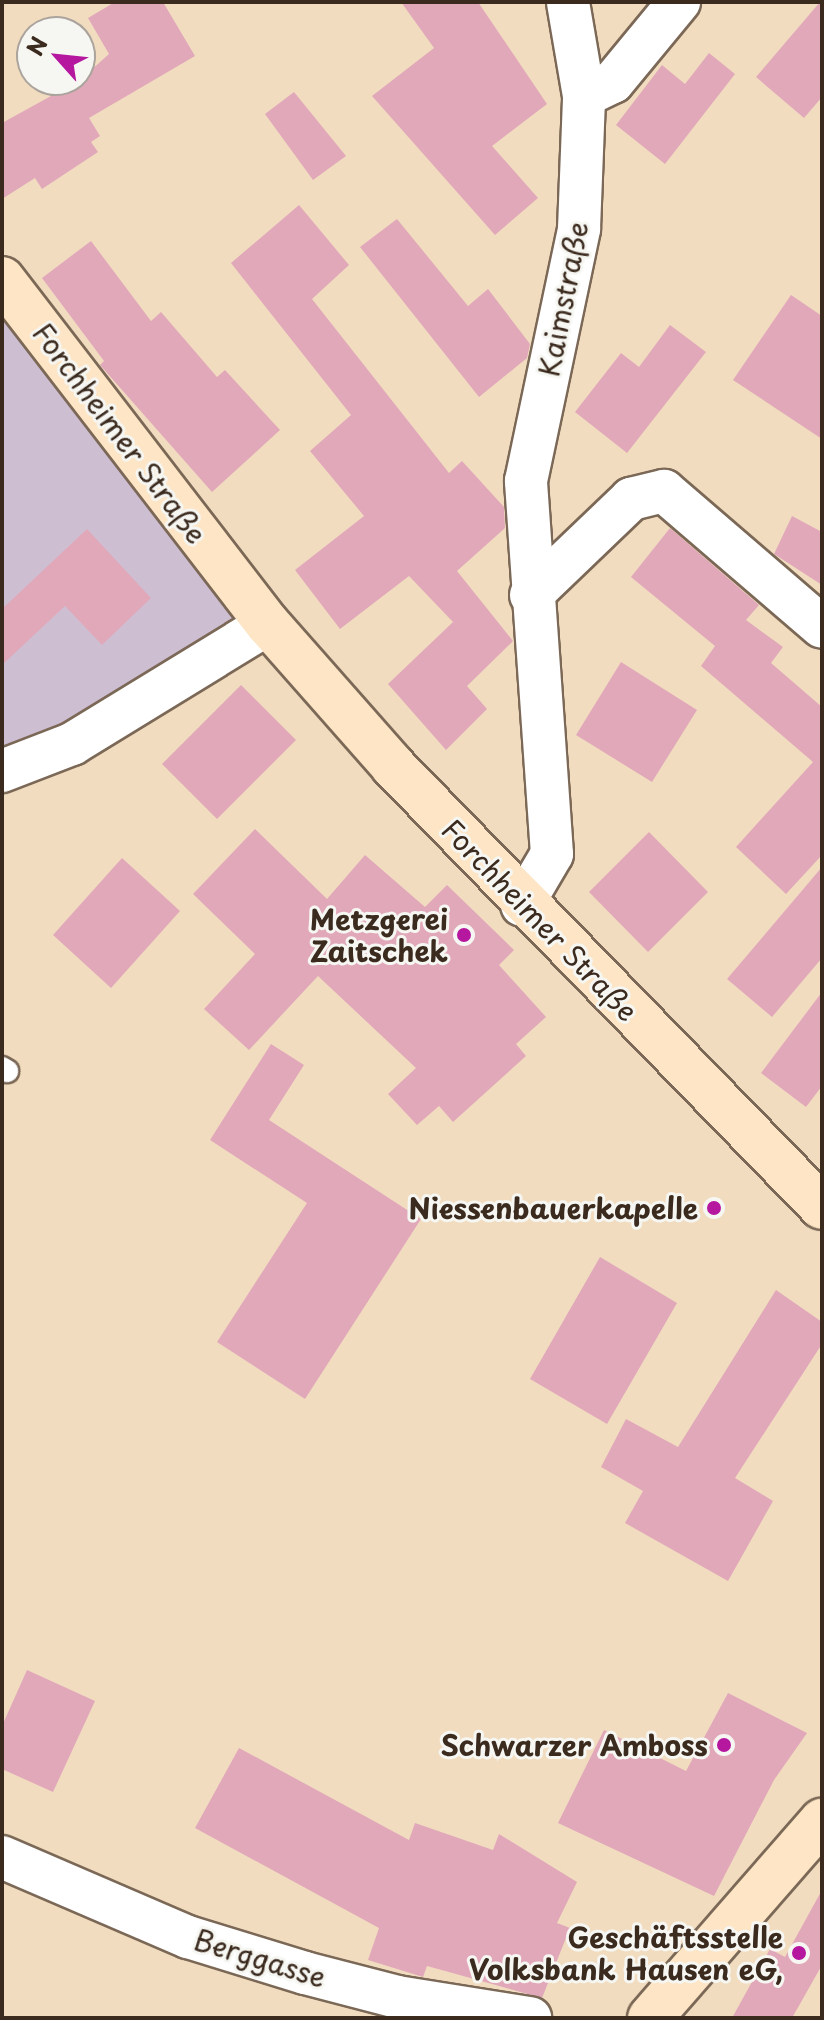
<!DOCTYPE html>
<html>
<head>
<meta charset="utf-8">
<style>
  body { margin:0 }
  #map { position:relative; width:824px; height:2020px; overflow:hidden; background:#f1dcbf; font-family:"Playpen Sans",sans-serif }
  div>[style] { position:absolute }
  .industrial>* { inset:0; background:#cebed2 }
  .building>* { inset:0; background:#e1a8ba }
  .roads { filter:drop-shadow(2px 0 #7b6856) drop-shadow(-2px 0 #7b6856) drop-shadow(0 2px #7b6856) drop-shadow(0 -2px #7b6856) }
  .lane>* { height:22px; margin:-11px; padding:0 11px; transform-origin:11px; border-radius:11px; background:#fff }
  .street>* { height:42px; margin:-21px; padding:0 21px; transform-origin:21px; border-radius:21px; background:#fff }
  .secondary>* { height:44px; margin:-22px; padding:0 22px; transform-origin:22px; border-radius:22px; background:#fde5c5 }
  .dots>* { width:22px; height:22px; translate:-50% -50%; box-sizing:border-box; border:4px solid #f6f6f2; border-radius:50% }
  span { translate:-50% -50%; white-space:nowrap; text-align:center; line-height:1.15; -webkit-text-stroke:6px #f6f6f2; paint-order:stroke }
  .street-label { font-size:28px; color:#3b2a1e }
  .poi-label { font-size:28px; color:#3b2a1e; font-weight:700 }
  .right { translate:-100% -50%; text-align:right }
  .frame { position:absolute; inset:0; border:4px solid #3b2a1e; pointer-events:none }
  .north { position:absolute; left:16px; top:16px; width:80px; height:80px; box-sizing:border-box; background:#f6f6f2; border:2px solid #aba49d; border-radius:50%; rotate:297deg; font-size:22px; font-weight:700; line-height:32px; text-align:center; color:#3b2a1e }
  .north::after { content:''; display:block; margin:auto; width:28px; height:36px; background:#b5179e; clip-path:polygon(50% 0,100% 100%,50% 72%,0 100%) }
</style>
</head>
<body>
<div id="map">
  <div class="industrial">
    <i style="clip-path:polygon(2px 288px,272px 634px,2px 778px)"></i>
  </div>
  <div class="building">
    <i style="clip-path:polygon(115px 2px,163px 2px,195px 56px,89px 118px,100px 136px,91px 142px,98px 152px,42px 189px,35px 178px,2px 199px,2px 123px,80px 80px,109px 54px,88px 18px)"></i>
    <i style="clip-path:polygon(401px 2px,478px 2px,547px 104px,492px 146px,538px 198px,495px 235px,372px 96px,434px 48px)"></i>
    <i style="clip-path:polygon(820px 2px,822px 97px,804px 118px,756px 77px)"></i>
    <i style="clip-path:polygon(709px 53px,735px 74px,665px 164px,616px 125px,662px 65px,685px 84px)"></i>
    <i style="clip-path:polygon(294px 92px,346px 156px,313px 180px,265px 114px)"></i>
    <i style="clip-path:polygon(299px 205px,349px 265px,312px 299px,449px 473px,462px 461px,504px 507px,505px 528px,457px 571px,513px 641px,467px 686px,487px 709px,446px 750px,388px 684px,453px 622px,409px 576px,340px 629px,295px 570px,364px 516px,310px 451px,351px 415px,231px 263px)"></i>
    <i style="clip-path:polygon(397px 219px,468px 306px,488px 289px,530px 344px,527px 358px,479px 397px,360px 247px)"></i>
    <i style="clip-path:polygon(91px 241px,151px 321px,161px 312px,217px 377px,225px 370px,280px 430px,212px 492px,100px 365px,104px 361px,42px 278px)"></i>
    <i style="clip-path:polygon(791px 295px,822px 316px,822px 439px,733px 380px)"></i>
    <i style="clip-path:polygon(670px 325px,706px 352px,627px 453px,575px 412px,621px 353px,639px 367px)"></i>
    <i style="clip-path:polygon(792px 516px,822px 532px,822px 585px,774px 554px)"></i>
    <i style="clip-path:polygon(670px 528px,759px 605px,746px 620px,783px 647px,771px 663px,822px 707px,822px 855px,786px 894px,736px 847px,813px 762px,701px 666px,715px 646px,631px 577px)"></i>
    <i style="clip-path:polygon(87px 529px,151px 598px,102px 645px,65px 606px,2px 665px,2px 609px)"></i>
    <i style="clip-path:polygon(621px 662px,697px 710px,652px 782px,576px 735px)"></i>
    <i style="clip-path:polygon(241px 685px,296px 740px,217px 819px,162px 764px)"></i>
    <i style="clip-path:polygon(255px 829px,327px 899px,365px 855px,425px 907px,447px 885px,514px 950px,499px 965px,546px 1017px,516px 1044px,526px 1056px,453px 1122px,439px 1106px,417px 1125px,388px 1094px,416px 1068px,318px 976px,249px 1050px,204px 1009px,255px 954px,193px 894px)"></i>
    <i style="clip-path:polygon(649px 832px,708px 892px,648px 952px,589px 892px)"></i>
    <i style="clip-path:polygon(122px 858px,180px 911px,111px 988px,53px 935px)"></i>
    <i style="clip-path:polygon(822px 867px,822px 958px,772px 1017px,727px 979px)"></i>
    <i style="clip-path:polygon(822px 992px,822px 1086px,806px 1107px,761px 1073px)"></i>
    <i style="clip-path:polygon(271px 1044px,304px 1065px,269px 1120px,421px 1219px,305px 1399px,217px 1342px,307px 1203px,210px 1140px)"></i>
    <i style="clip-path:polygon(600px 1257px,677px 1303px,607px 1424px,530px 1379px)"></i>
    <i style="clip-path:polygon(776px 1290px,822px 1322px,822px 1344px,735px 1478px,773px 1501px,728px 1581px,625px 1523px,643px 1491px,601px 1467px,626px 1419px,678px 1447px)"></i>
    <i style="clip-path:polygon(27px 1670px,95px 1701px,53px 1792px,2px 1769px,2px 1726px)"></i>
    <i style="clip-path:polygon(728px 1693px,807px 1733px,774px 1780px,714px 1896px,558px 1823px,604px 1730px,686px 1771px)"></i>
    <i style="clip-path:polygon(239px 1748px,409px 1840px,415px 1823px,493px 1850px,499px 1834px,577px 1882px,557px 1923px,570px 1928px,542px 1998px,427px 1966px,423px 1977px,368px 1960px,379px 1928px,195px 1828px)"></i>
    <i style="clip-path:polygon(822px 1890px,822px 1965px,792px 2018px,732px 2018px,770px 1949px,785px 1957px)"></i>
  </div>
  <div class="roads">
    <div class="lane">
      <i style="left:2px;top:1068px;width:6px;rotate:31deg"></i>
    </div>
    <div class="street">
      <i style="left:584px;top:96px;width:32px;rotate:-26deg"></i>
      <i style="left:613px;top:82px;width:104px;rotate:-50.5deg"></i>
      <i style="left:531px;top:595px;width:139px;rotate:-43.8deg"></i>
      <i style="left:631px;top:499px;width:34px;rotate:-14deg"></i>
      <i style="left:664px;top:491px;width:208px;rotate:40.7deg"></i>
      <i style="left:2px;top:771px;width:75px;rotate:-21.1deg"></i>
      <i style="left:72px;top:744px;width:230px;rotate:-31.5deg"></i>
      <i style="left:522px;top:905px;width:59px;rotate:-59.5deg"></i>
      <i style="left:552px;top:854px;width:374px;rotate:-94deg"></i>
      <i style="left:526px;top:481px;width:258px;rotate:-78.1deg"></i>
      <i style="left:579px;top:229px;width:133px;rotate:-87.8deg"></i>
      <i style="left:584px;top:96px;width:95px;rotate:-99.7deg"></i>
      <i style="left:2px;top:1857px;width:202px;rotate:23.3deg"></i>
      <i style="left:188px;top:1937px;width:122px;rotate:17.1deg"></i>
      <i style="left:305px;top:1973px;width:95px;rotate:14.6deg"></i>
      <i style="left:397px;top:1997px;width:135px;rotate:9deg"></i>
    </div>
    <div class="secondary">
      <i style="left:2px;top:279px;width:436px;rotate:52.4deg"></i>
      <i style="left:268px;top:624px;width:189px;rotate:48.6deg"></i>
      <i style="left:393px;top:766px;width:615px;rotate:45.79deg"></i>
      <i style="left:650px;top:2018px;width:262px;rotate:-48.9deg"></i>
    </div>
  </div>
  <div class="dots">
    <i style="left:464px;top:935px;background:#b5179e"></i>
    <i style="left:714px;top:1208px;background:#b5179e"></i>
    <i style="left:724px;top:1745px;background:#b5179e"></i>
    <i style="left:799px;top:1953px;background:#b5179e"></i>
  </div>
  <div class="street-label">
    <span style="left:563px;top:299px;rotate:-79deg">Kaimstraße</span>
    <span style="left:120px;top:433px;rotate:53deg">Forchheimer Straße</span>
    <span style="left:540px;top:920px;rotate:46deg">Forchheimer Straße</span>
    <span style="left:260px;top:1958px;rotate:17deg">Berggasse</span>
  </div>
  <div class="poi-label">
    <span class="right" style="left:448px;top:935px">Metzgerei<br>Zaitschek</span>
    <span class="right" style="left:698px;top:1208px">Niessenbauerkapelle</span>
    <span class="right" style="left:708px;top:1745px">Schwarzer Amboss</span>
    <span class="right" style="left:783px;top:1953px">Geschäftsstelle<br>Volksbank Hausen eG,</span>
  </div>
  <div class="frame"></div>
  <div class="north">N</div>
</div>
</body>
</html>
